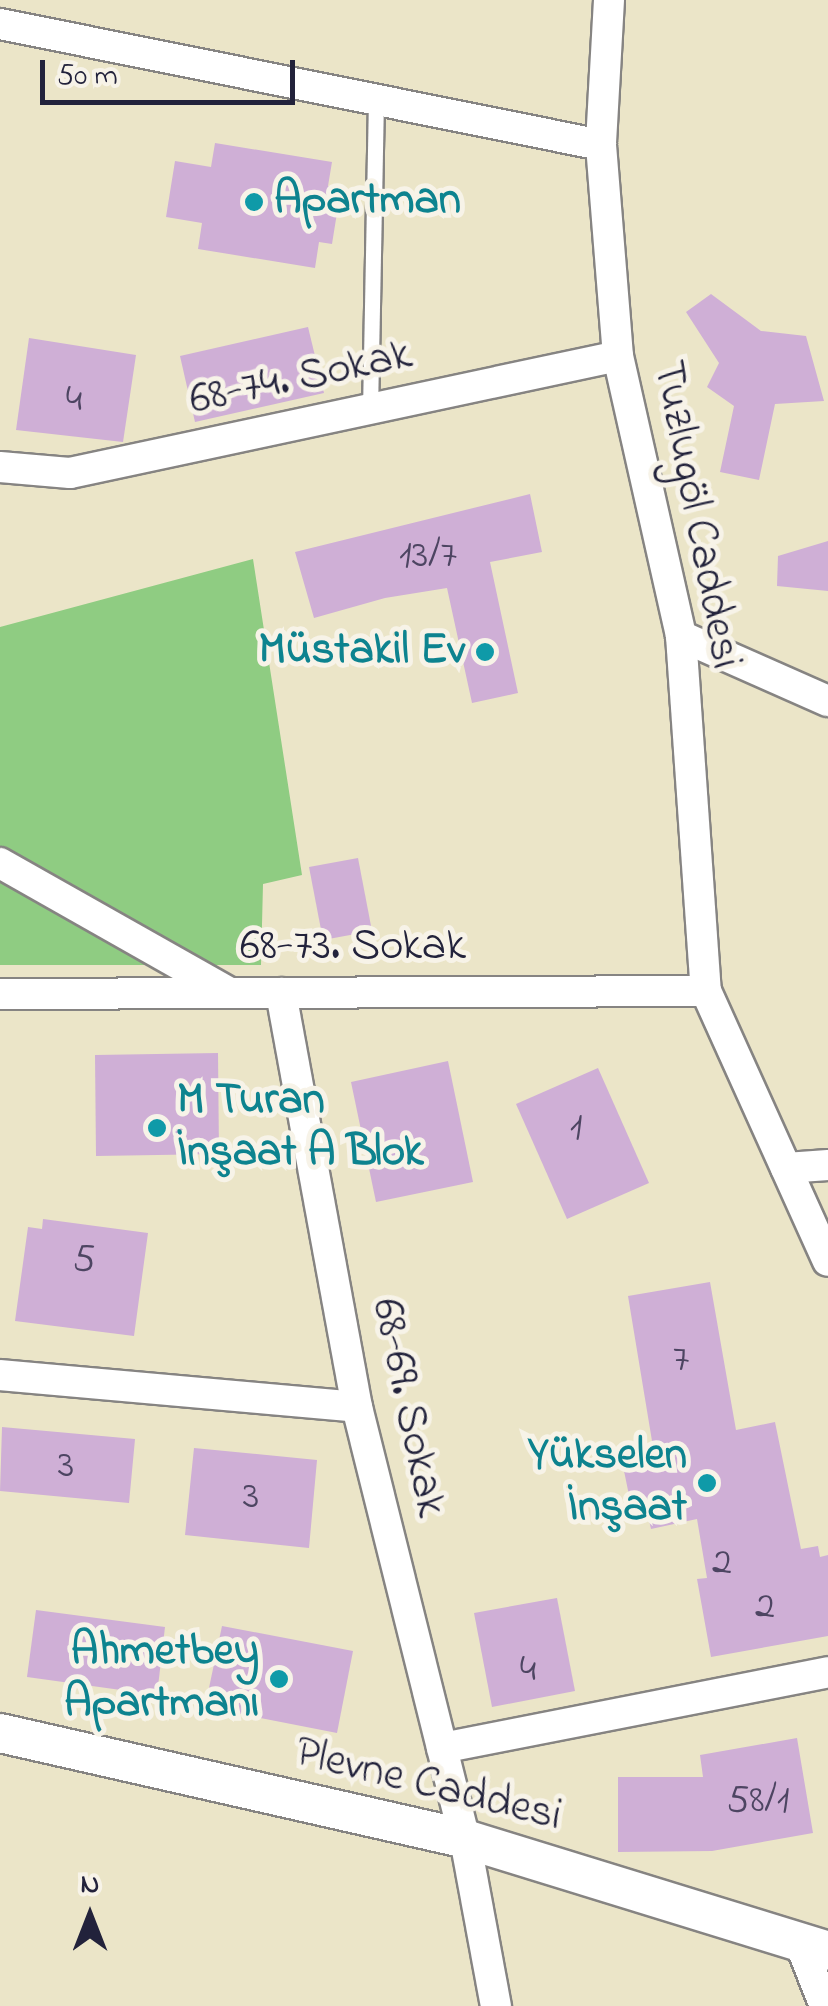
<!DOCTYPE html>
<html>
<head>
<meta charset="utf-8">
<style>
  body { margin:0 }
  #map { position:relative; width:828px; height:2006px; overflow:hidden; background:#ebe5c8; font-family:"Indie Flower",sans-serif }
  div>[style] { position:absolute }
  .green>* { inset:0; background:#8fcc82 }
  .building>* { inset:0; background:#cfafd6 }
  .roads { filter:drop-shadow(2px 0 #868482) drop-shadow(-2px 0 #868482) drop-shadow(0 2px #868482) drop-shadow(0 -2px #868482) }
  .service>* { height:15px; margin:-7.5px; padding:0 7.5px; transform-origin:7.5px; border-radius:7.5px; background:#fff }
  .minor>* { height:30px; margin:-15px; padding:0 15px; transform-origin:15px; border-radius:15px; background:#fff }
  .tertiary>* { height:38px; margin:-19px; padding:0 19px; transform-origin:19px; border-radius:19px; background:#fff }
  .dots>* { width:28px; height:28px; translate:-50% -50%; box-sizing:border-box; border:5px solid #f7f3e8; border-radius:50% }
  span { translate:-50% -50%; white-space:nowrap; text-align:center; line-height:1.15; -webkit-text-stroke:10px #f7f3e8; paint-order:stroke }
  .number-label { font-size:40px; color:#4d4562 }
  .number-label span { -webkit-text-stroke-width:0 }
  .culture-label { font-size:45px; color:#0d838f; font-weight:700 }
  .left { translate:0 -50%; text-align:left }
  .right { translate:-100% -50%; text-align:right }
  .street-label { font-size:45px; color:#22223b }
  .north { position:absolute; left:40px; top:1866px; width:100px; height:100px; -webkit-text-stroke:8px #f7f3e8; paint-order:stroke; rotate:0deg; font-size:28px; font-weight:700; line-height:40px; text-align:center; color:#22223b }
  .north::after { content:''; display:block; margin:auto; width:35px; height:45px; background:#22223b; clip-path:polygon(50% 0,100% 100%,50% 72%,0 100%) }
  .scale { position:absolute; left:40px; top:60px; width:255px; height:45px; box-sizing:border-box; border:5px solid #22223b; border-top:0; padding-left:12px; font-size:30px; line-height:35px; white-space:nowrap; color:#22223b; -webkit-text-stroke:8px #f7f3e8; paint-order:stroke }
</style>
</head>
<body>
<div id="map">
  <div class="green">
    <i style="clip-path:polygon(253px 559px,302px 875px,263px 884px,261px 965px,0 965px,0 627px)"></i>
  </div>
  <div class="building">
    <i style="clip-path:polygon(215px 143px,332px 162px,328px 186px,341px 188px,332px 244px,319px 242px,315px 268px,198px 249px,202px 223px,166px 217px,175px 161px,211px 167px)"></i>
    <i style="clip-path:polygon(711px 294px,761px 331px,806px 336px,824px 401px,775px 404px,759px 480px,720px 472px,734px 406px,707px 387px,719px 363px,686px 312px)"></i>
    <i style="clip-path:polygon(308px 327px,324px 393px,195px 422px,180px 356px)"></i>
    <i style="clip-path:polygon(29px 338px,136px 355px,123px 442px,16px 430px)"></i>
    <i style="clip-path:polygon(530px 494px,542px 552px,490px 562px,518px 693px,472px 703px,447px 588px,385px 598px,314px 618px,295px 552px)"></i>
    <i style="clip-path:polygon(828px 541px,828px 591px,777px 586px,778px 556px)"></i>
    <i style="clip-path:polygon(358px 858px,372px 931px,323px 940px,309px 867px)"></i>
    <i style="clip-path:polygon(218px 1053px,219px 1154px,96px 1156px,95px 1055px)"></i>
    <i style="clip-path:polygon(448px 1061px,473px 1182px,376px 1202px,351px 1082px)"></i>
    <i style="clip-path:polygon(598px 1068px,649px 1183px,567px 1219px,516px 1104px)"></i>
    <i style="clip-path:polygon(43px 1219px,148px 1233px,134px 1336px,15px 1321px,28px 1227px,42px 1229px)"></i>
    <i style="clip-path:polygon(710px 1282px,736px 1430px,775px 1422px,801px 1549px,818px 1546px,820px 1557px,828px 1555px,828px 1636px,711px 1657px,697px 1579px,707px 1578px,697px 1519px,651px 1529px,645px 1503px,631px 1505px,623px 1466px,637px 1463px,635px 1451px,653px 1447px,628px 1296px)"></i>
    <i style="clip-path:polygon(2px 1427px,135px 1439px,129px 1503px,0 1491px)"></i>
    <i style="clip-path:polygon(194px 1448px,317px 1460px,309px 1548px,185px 1535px)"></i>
    <i style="clip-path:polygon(557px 1598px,575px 1691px,492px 1707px,474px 1613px)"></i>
    <i style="clip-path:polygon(36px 1610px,165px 1627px,157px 1695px,27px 1677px)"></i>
    <i style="clip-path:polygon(222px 1626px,353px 1651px,337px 1733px,205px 1707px)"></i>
    <i style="clip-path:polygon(797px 1738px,813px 1833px,712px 1851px,618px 1852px,618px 1777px,703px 1777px,700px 1755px)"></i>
  </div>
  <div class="roads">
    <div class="service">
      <i style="left:370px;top:411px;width:311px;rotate:-88.9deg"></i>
    </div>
    <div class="minor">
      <i style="left:609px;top:0;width:145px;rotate:93.2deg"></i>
      <i style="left:601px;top:145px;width:212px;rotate:85.4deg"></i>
      <i style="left:618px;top:356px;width:287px;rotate:77.3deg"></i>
      <i style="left:681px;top:636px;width:356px;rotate:86deg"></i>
      <i style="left:706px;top:991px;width:296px;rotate:65.7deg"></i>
      <i style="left:0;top:24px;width:613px;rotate:11.38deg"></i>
      <i style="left:0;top:467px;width:70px;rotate:4.9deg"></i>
      <i style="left:70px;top:473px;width:560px;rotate:-12.05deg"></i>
      <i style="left:681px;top:636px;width:161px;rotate:23.9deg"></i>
      <i style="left:0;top:863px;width:260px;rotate:29.5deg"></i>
      <i style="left:281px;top:993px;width:421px;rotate:79.6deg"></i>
      <i style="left:357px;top:1407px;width:445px;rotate:76deg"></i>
      <i style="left:465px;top:1839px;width:170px;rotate:79.5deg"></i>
      <i style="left:0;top:994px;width:706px;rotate:-0.24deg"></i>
      <i style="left:786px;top:1168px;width:42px;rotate:-4.1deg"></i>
      <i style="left:0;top:1375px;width:358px;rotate:5.1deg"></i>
      <i style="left:442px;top:1748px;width:393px;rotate:-11.1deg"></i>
      <i style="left:800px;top:1943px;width:68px;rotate:68.4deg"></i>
    </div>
    <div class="tertiary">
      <i style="left:0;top:1733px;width:477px;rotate:12.8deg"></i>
      <i style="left:465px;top:1839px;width:380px;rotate:17.1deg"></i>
    </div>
  </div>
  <div class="dots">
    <i style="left:254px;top:202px;background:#0f9aa8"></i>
    <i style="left:485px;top:652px;background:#0f9aa8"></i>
    <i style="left:157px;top:1128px;background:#0f9aa8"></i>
    <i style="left:707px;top:1483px;background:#0f9aa8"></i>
    <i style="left:279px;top:1679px;background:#0f9aa8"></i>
  </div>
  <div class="number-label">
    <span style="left:74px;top:401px">4</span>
    <span style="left:428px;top:557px">13/7</span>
    <span style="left:576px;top:1129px">1</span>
    <span style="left:84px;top:1261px">5</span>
    <span style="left:681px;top:1361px">7</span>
    <span style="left:66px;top:1467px">3</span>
    <span style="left:251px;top:1498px">3</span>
    <span style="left:722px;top:1564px">2</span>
    <span style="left:765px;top:1608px">2</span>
    <span style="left:528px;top:1671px">4</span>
    <span style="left:758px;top:1802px">58/1</span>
  </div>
  <div class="culture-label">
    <span class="left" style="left:274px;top:202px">Apartman</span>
    <span class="right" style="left:465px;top:652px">Müstakil Ev</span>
    <span class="left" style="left:177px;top:1128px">M Turan<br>İnşaat A Blok</span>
    <span class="right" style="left:687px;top:1483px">Yükselen<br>İnşaat</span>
    <span class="right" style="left:259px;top:1679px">Ahmetbey<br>Apartmanı</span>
  </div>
  <div class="street-label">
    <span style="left:301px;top:379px;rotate:-12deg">68-74. Sokak</span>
    <span style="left:695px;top:515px;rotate:79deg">Tuzlugöl Caddesi</span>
    <span style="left:353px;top:948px">68-73. Sokak</span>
    <span style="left:407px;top:1408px;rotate:78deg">68-69. Sokak</span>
    <span style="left:428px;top:1786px;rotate:14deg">Plevne Caddesi</span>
  </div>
  <div class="north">N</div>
  <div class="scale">50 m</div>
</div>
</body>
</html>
